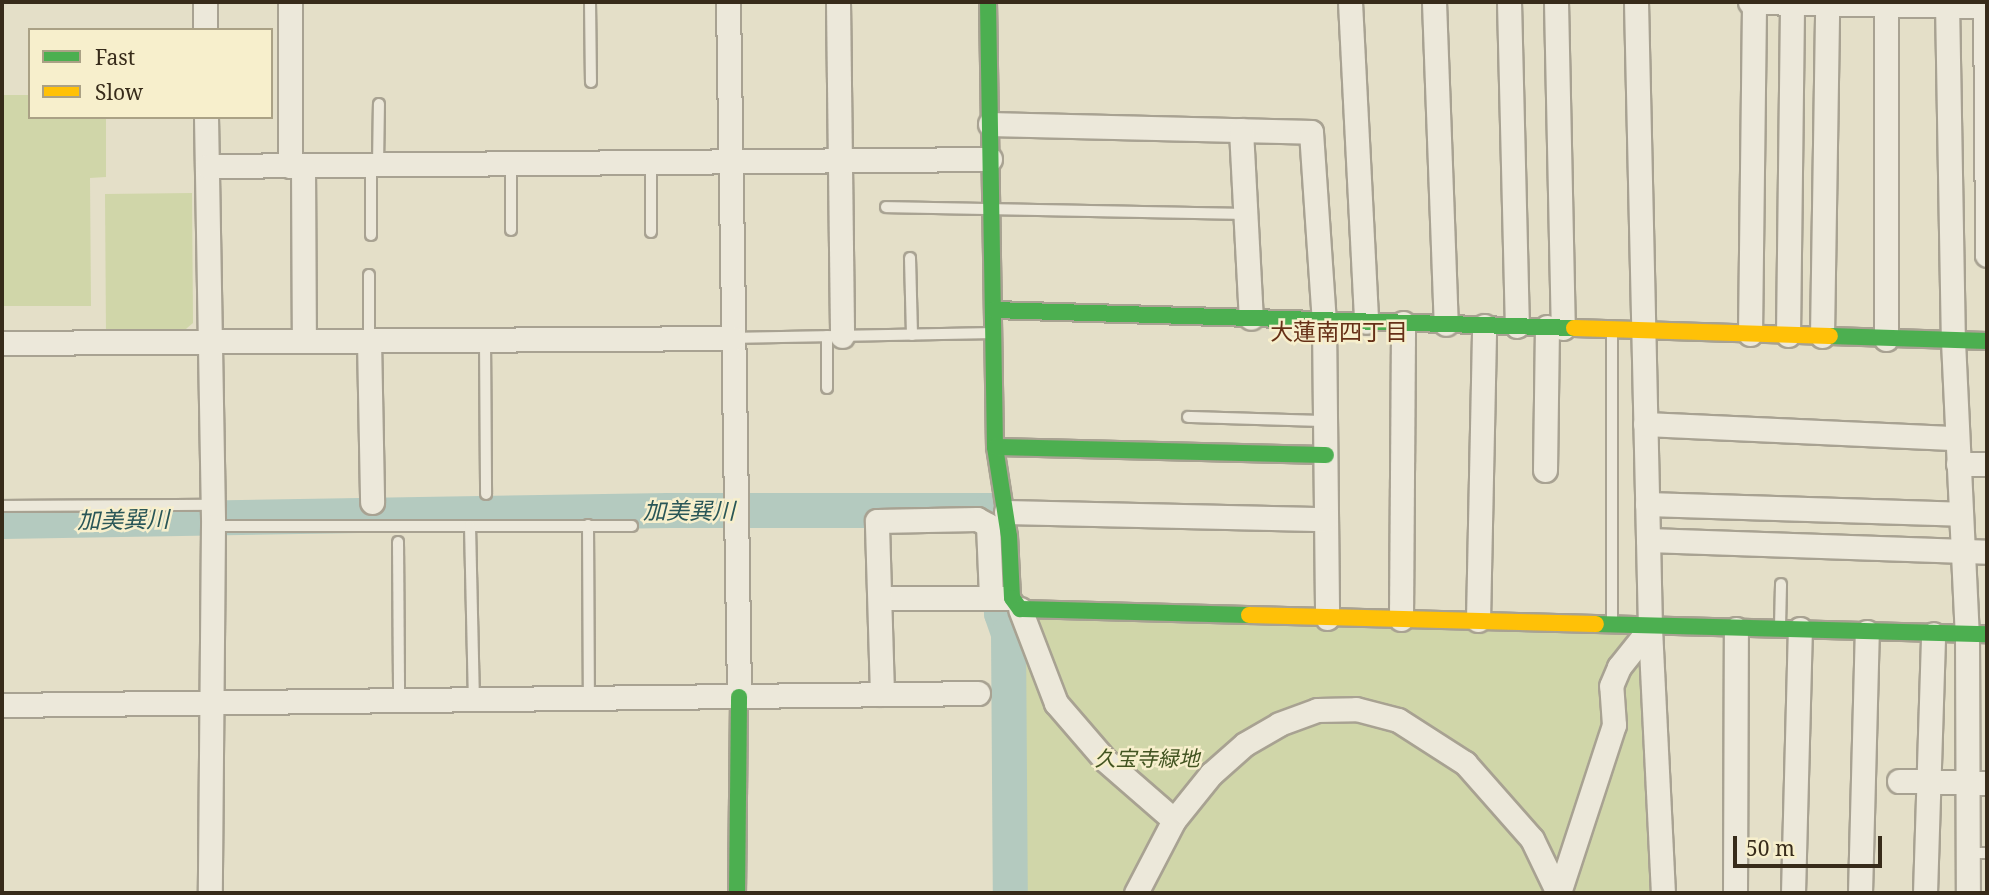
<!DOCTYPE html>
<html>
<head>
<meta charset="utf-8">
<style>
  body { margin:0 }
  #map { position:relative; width:1989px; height:895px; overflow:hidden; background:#e4dfc8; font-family:"Noto Serif","Noto Sans JP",serif }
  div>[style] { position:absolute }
  .green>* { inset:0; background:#d0d6a9 }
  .river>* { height:35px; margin:-17.5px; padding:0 17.5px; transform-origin:17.5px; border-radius:17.5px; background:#b4cabf }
  .roads { filter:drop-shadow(2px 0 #a8a292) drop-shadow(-2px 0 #a8a292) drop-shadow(0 2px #a8a292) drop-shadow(0 -2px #a8a292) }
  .lane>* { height:10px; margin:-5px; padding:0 5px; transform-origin:5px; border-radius:5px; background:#ece8da }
  .street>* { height:23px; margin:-11.5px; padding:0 11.5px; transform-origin:11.5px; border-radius:11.5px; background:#ece8da }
  .fast>* { height:16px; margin:-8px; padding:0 8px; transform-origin:8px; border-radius:8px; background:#4caf50 }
  .slow>* { height:16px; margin:-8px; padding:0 8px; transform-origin:8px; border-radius:8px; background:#ffc107 }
  span { translate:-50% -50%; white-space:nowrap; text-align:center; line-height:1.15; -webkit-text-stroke:5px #f7efcc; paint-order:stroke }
  .park-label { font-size:21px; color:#425420; font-style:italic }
  .neighbourhood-label { font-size:23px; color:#663017 }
  .water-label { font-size:23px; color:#295657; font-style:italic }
  .frame { position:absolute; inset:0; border:4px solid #372b1a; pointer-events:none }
  .legend { position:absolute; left:28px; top:28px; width:245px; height:91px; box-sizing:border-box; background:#f7efcc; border:2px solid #aaa185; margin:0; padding:9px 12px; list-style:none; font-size:21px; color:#372b1a }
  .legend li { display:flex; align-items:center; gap:14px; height:35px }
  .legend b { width:35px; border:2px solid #aaa185 }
  .scale { position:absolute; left:1733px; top:836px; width:149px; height:32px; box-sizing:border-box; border:4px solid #372b1a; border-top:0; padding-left:9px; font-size:21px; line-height:24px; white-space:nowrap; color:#372b1a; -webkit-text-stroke:5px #f7efcc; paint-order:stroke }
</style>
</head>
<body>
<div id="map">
  <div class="green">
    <i style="clip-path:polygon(2px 95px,30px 95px,30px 117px,106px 117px,106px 177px,90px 178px,91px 306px,2px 306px)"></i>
    <i style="clip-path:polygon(192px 193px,193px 323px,180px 334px,106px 334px,105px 194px)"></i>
    <i style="clip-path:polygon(1012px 619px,1637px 635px,1646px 658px,1653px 893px,1010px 893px)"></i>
  </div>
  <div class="river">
    <i style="left:2px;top:521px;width:666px;rotate:-0.95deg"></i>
    <i style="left:668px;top:510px;width:321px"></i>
    <i style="left:989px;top:510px;width:11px;rotate:41deg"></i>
    <i style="left:997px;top:517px;width:96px;rotate:87.6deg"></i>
    <i style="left:1001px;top:613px;width:21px;rotate:71deg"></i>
    <i style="left:1008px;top:633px;width:260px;rotate:89.6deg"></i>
  </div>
  <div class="roads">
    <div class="lane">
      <i style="left:590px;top:2px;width:80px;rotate:89.3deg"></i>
      <i style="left:371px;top:165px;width:70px;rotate:90deg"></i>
      <i style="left:378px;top:165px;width:61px;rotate:-89.1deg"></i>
      <i style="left:886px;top:207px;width:356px;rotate:1.1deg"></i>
      <i style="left:511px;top:230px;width:66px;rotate:-90deg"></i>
      <i style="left:651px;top:232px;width:69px;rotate:-90deg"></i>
      <i style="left:910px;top:258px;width:77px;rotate:88.5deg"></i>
      <i style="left:1612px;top:332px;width:289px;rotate:90deg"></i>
      <i style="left:827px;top:336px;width:52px;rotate:90deg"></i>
      <i style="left:733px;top:338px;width:257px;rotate:-1.1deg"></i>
      <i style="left:369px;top:340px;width:65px;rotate:-90deg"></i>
      <i style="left:485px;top:340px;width:154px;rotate:89.6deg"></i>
      <i style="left:1188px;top:417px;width:137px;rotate:1.7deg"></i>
      <i style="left:2px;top:506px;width:211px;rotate:-0.3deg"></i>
      <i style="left:588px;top:525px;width:174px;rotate:89.7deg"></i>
      <i style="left:213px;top:526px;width:419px"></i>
      <i style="left:470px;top:526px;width:175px;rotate:88.7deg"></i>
      <i style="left:398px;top:542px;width:159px;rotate:89.6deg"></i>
      <i style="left:1780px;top:626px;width:42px;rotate:-88.6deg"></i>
      <i style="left:1968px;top:853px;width:19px"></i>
    </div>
    <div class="street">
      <i style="left:205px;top:2px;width:28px;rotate:90deg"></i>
      <i style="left:728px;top:2px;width:695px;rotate:89.09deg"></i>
      <i style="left:838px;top:2px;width:334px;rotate:89.3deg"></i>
      <i style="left:1350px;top:2px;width:320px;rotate:87.1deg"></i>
      <i style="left:1434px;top:2px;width:322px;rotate:87.9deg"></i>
      <i style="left:1509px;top:2px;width:324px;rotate:88.6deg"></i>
      <i style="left:1556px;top:2px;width:326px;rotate:88.8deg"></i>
      <i style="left:1636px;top:2px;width:626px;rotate:88.72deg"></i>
      <i style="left:1650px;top:628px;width:265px;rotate:87.2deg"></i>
      <i style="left:1750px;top:2px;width:237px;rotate:1deg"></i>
      <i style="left:1947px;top:2px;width:339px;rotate:89deg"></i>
      <i style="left:1953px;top:341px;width:293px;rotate:87.3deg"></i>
      <i style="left:1967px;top:634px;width:259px;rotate:89.8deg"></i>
      <i style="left:1886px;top:4px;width:335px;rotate:90deg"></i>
      <i style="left:1985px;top:6px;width:249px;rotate:89.5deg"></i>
      <i style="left:206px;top:117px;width:409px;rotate:89deg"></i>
      <i style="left:213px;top:526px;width:367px;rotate:90.5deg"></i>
      <i style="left:990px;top:124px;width:321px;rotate:1.4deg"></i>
      <i style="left:1311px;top:132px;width:189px;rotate:86.1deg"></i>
      <i style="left:1324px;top:321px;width:297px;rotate:89.4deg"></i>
      <i style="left:1241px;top:130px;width:188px;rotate:87deg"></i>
      <i style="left:207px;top:166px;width:783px;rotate:-0.51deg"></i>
      <i style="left:290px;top:166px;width:164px;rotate:-90deg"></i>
      <i style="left:303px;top:166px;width:174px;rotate:89.7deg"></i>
      <i style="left:1750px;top:334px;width:332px;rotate:-89.3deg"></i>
      <i style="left:1788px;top:335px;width:332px;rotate:-89.3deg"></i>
      <i style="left:1822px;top:336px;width:333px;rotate:-89.1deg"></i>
      <i style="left:369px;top:340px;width:162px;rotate:88.9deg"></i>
      <i style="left:2px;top:343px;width:731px;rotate:-0.39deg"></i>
      <i style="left:1645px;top:424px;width:312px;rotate:2.6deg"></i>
      <i style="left:1958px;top:464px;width:29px"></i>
      <i style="left:1545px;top:470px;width:143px;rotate:-89.2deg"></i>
      <i style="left:1647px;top:504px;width:313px;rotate:1.8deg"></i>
      <i style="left:1006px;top:512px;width:320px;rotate:1.3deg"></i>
      <i style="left:1648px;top:540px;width:339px;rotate:2deg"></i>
      <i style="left:880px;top:598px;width:126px"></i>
      <i style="left:1020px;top:609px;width:101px;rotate:69deg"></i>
      <i style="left:1056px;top:703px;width:75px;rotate:49.3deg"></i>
      <i style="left:1105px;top:760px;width:91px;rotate:41deg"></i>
      <i style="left:1401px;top:619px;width:296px;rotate:-89.6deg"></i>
      <i style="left:1478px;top:620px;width:294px;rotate:-88.8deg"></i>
      <i style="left:882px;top:694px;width:173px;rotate:-91.7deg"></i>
      <i style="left:877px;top:521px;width:100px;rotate:-1.1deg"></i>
      <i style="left:977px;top:519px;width:13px;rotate:29deg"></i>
      <i style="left:988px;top:525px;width:73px;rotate:87.6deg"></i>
      <i style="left:2px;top:705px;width:976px;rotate:-0.7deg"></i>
      <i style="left:1899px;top:781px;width:88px;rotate:1.3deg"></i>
      <i style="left:1136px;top:893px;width:82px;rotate:-62.5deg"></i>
      <i style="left:1174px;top:820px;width:59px;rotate:-51.2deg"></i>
      <i style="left:1211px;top:774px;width:45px;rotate:-41.4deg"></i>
      <i style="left:1245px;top:744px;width:39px;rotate:-30deg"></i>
      <i style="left:1279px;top:724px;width:40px;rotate:-20.2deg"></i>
      <i style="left:1317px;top:710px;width:39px;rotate:-1deg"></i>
      <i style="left:1356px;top:709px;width:43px;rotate:14.7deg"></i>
      <i style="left:1398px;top:720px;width:80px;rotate:32.7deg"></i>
      <i style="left:1465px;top:763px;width:101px;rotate:48.6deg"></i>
      <i style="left:1532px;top:839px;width:60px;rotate:64.3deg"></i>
      <i style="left:1559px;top:893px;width:177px;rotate:-71.9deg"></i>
      <i style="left:1614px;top:725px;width:39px;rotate:-94deg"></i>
      <i style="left:1611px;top:686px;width:21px;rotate:-67deg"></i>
      <i style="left:1619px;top:667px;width:50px;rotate:-51.5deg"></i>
      <i style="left:1735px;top:893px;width:264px;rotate:-89.8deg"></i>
      <i style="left:1793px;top:893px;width:264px;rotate:-88.5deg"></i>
      <i style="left:1860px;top:893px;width:261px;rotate:-88.5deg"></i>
      <i style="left:1925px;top:893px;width:259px;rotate:-88.2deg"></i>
    </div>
    <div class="fast">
      <i style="left:988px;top:2px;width:445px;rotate:89.1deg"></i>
      <i style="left:995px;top:447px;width:90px;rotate:81.1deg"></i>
      <i style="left:1009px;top:536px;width:62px;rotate:87.2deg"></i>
      <i style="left:1012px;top:598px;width:14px;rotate:54deg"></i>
      <i style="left:1020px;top:609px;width:229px;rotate:1.5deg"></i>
      <i style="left:993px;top:310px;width:581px;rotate:1.77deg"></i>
      <i style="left:1830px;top:336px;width:157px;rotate:1.8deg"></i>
      <i style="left:995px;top:447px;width:331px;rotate:1.4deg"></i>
      <i style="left:1596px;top:624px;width:391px;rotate:1.5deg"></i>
      <i style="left:737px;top:893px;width:196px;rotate:-89.4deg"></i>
    </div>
    <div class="slow">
      <i style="left:1574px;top:328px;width:256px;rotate:1.8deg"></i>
      <i style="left:1249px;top:615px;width:347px;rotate:1.5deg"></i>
    </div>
  </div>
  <div class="park-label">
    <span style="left:1147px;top:758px">久宝寺緑地</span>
  </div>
  <div class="neighbourhood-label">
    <span style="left:1339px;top:331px">大蓮南四丁目</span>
  </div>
  <div class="water-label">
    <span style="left:689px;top:510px">加美巽川</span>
    <span style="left:123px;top:519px;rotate:-1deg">加美巽川</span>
  </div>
  <div class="frame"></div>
  <ul class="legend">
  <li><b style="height:9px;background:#4caf50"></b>Fast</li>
  <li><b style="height:9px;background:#ffc107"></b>Slow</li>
  </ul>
  <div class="scale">50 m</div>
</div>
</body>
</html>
